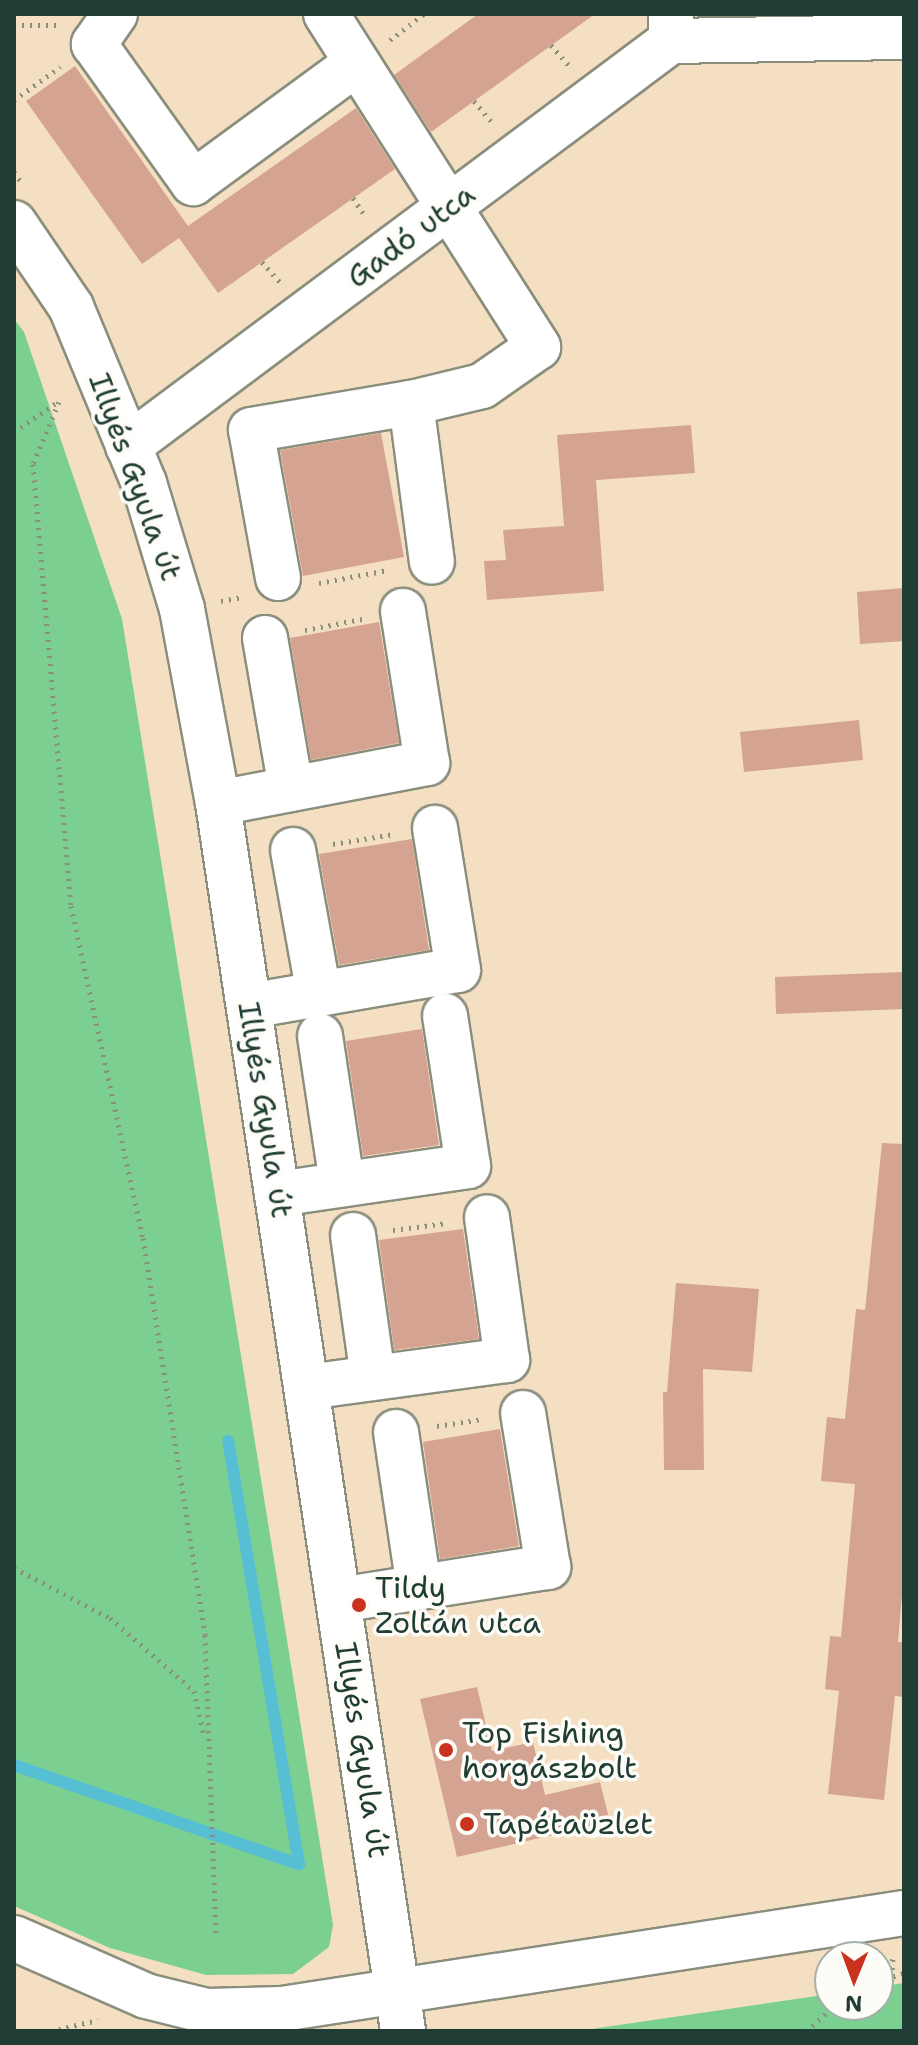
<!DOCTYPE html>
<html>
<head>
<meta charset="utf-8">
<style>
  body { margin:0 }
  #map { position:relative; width:918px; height:2045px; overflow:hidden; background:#f4dfc3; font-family:"Shantell Sans",sans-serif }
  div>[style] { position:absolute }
  .green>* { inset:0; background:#7bcf91 }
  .stream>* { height:12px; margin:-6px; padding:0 6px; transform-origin:6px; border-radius:6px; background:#56bfd3 }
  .building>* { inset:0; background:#d5a391 }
  .path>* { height:5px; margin-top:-2.5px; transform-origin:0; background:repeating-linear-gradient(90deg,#8a8e7c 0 2px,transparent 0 8px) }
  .roads { filter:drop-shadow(2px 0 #8a8e7c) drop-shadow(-2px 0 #8a8e7c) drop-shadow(0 2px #8a8e7c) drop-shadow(0 -2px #8a8e7c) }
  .minor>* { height:44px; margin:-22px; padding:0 22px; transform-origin:22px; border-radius:22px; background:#fff }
  .dots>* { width:22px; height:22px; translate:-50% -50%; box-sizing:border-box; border:4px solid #fdfcf7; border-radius:50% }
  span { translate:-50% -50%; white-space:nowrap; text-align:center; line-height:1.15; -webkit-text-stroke:7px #fdfcf7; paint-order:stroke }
  .street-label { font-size:30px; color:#1f3d34 }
  .poi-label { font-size:30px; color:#1f3d34 }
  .left { translate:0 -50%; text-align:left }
  .frame { position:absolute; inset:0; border:16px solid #1f3d34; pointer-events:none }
  .north { position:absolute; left:814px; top:1941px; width:80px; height:80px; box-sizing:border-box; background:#fdfcf7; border:2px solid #a4b0a9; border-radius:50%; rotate:181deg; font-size:22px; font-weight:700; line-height:32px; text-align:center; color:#1f3d34 }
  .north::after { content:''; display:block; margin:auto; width:28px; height:36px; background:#c8321e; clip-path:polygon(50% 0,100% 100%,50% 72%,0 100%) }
</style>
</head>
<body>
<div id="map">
  <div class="green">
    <i style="clip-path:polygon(14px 319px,24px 332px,122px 619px,333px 1925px,329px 1947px,293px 1974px,206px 1975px,110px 1948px,14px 1906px)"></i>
    <i style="clip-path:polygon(904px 1983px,904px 2031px,578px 2031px,830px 1994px,830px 2005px,878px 2005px,878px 1987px)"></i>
  </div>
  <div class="stream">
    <i style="left:14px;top:1765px;width:302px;rotate:19.2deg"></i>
    <i style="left:299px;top:1864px;width:429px;rotate:-99.5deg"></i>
  </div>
  <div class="building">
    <i style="clip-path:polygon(478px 14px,595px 14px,431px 132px,394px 75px)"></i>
    <i style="clip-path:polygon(75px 66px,188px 226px,356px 108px,395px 169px,218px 293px,179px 238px,142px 264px,26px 101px)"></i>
    <i style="clip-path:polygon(691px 425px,695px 473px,596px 480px,604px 591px,487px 600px,484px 561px,506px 560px,503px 530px,564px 526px,557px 435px)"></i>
    <i style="clip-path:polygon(381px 433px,404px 557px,303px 576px,280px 450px)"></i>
    <i style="clip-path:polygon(904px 588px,904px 641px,860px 644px,857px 592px)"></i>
    <i style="clip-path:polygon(379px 622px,399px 743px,311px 760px,290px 638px)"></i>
    <i style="clip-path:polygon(859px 720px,863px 760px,744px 772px,740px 732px)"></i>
    <i style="clip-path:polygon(412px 839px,429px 950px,339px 965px,319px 854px)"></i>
    <i style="clip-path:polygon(904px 972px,904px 1009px,776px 1014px,775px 977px)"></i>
    <i style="clip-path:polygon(422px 1029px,439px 1145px,363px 1156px,346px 1041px)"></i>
    <i style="clip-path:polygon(882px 1143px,904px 1144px,904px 1572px,898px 1642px,904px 1642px,904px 1697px,895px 1696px,884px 1800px,828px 1794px,839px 1691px,825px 1689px,830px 1636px,841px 1637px,855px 1484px,821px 1481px,827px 1417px,845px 1419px,856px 1309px,865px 1310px)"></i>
    <i style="clip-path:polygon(463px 1229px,479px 1339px,394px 1350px,379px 1240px)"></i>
    <i style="clip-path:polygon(676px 1283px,759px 1289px,752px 1372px,703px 1369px,704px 1470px,664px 1470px,663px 1392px,667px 1392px)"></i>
    <i style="clip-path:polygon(500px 1429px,519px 1546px,440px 1559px,423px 1442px)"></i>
    <i style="clip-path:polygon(477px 1687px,492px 1751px,533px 1742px,545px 1795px,600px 1782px,610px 1822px,457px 1857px,420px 1699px)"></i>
  </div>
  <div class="path">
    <i style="left:14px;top:25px;width:43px"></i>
    <i style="left:390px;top:40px;width:43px;rotate:-37.4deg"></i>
    <i style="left:551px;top:45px;width:28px;rotate:49deg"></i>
    <i style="left:14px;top:100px;width:57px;rotate:-35.7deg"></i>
    <i style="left:474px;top:101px;width:31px;rotate:50deg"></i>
    <i style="left:14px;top:172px;width:14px;rotate:54deg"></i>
    <i style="left:353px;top:198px;width:23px;rotate:56deg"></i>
    <i style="left:262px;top:262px;width:27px;rotate:48deg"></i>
    <i style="left:59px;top:402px;width:67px;rotate:112.8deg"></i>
    <i style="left:33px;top:464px;width:444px;rotate:85.1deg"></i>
    <i style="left:71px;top:906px;width:340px;rotate:77.8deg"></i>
    <i style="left:143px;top:1238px;width:402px;rotate:81.1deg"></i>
    <i style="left:205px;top:1635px;width:302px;rotate:87.9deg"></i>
    <i style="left:14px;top:432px;width:51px;rotate:-34.6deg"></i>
    <i style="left:319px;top:583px;width:70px;rotate:-10.7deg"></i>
    <i style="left:221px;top:601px;width:21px;rotate:-11deg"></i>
    <i style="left:305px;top:630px;width:58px;rotate:-10.9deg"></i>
    <i style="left:333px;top:844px;width:62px;rotate:-9.3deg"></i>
    <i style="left:393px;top:1230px;width:54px;rotate:-7.4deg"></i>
    <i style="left:437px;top:1426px;width:47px;rotate:-8.7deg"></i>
    <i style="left:14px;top:1568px;width:108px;rotate:27.5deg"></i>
    <i style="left:110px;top:1618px;width:111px;rotate:41deg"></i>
    <i style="left:194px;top:1691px;width:46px;rotate:77.5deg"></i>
    <i style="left:892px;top:1977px;width:23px;rotate:-88deg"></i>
    <i style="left:878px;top:1981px;width:27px;rotate:-17deg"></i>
    <i style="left:51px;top:2031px;width:48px;rotate:-13.2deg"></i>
    <i style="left:806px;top:2031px;width:40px;rotate:-41deg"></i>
  </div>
  <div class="roads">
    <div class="minor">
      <i style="left:115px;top:14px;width:37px;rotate:125deg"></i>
      <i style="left:94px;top:44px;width:171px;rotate:54.5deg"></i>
      <i style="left:193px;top:183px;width:203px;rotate:-36.2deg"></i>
      <i style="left:326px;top:14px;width:395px;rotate:57.5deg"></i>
      <i style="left:538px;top:347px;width:68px;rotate:145.1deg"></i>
      <i style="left:482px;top:386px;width:73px;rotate:166.5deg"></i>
      <i style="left:411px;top:403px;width:160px;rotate:82.5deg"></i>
      <i style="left:671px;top:41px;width:233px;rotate:-1deg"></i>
      <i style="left:14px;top:223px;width:102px;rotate:55.8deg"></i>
      <i style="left:71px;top:307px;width:191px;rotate:67.5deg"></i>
      <i style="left:144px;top:483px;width:132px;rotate:73.2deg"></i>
      <i style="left:182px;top:609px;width:197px;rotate:79.5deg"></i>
      <i style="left:218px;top:803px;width:1242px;rotate:81.43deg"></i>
      <i style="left:128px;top:446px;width:677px;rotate:-36.72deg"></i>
      <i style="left:671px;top:41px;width:27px;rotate:-90deg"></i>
      <i style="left:278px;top:578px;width:150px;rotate:-100.3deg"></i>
      <i style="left:251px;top:430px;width:162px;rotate:-9.6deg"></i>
      <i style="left:265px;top:638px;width:153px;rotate:80.2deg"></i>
      <i style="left:218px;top:803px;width:213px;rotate:-10.8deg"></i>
      <i style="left:427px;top:763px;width:154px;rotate:-99deg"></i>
      <i style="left:293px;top:850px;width:146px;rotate:79.8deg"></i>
      <i style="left:249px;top:1006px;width:212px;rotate:-9.8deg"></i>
      <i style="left:458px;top:970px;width:144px;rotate:-99.2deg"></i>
      <i style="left:320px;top:1036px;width:150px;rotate:81.5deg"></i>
      <i style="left:277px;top:1194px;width:193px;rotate:-8.3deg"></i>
      <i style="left:468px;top:1166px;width:152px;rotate:-98.7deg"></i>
      <i style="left:353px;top:1235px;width:144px;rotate:82deg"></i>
      <i style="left:307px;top:1387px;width:202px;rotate:-7.7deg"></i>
      <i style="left:507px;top:1360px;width:144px;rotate:-98deg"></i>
      <i style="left:396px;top:1432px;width:157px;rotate:81.6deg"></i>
      <i style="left:339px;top:1600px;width:212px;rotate:-9deg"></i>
      <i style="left:548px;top:1567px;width:156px;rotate:-99.2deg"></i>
      <i style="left:14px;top:1938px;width:144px;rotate:23.7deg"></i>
      <i style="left:146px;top:1996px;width:63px;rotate:13.8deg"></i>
      <i style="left:207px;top:2011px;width:75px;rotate:-1.5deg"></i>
      <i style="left:282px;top:2009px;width:629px;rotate:-8.77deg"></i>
    </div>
  </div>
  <div class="dots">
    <i style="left:359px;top:1605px;background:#c8321e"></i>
    <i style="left:446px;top:1750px;background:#c8321e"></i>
    <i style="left:467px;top:1824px;background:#c8321e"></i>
  </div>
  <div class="street-label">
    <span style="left:411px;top:236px;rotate:-37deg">Gadó utca</span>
    <span style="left:135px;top:477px;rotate:70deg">Illyés Gyula út</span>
    <span style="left:265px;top:1110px;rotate:81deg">Illyés Gyula út</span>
    <span style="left:362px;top:1750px;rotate:81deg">Illyés Gyula út</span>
  </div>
  <div class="poi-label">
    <span class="left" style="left:375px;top:1605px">Tildy<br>Zoltán utca</span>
    <span class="left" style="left:462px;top:1750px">Top Fishing<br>horgászbolt</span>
    <span class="left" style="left:483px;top:1824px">Tapétaüzlet</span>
  </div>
  <div class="frame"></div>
  <div class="north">N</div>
</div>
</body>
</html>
